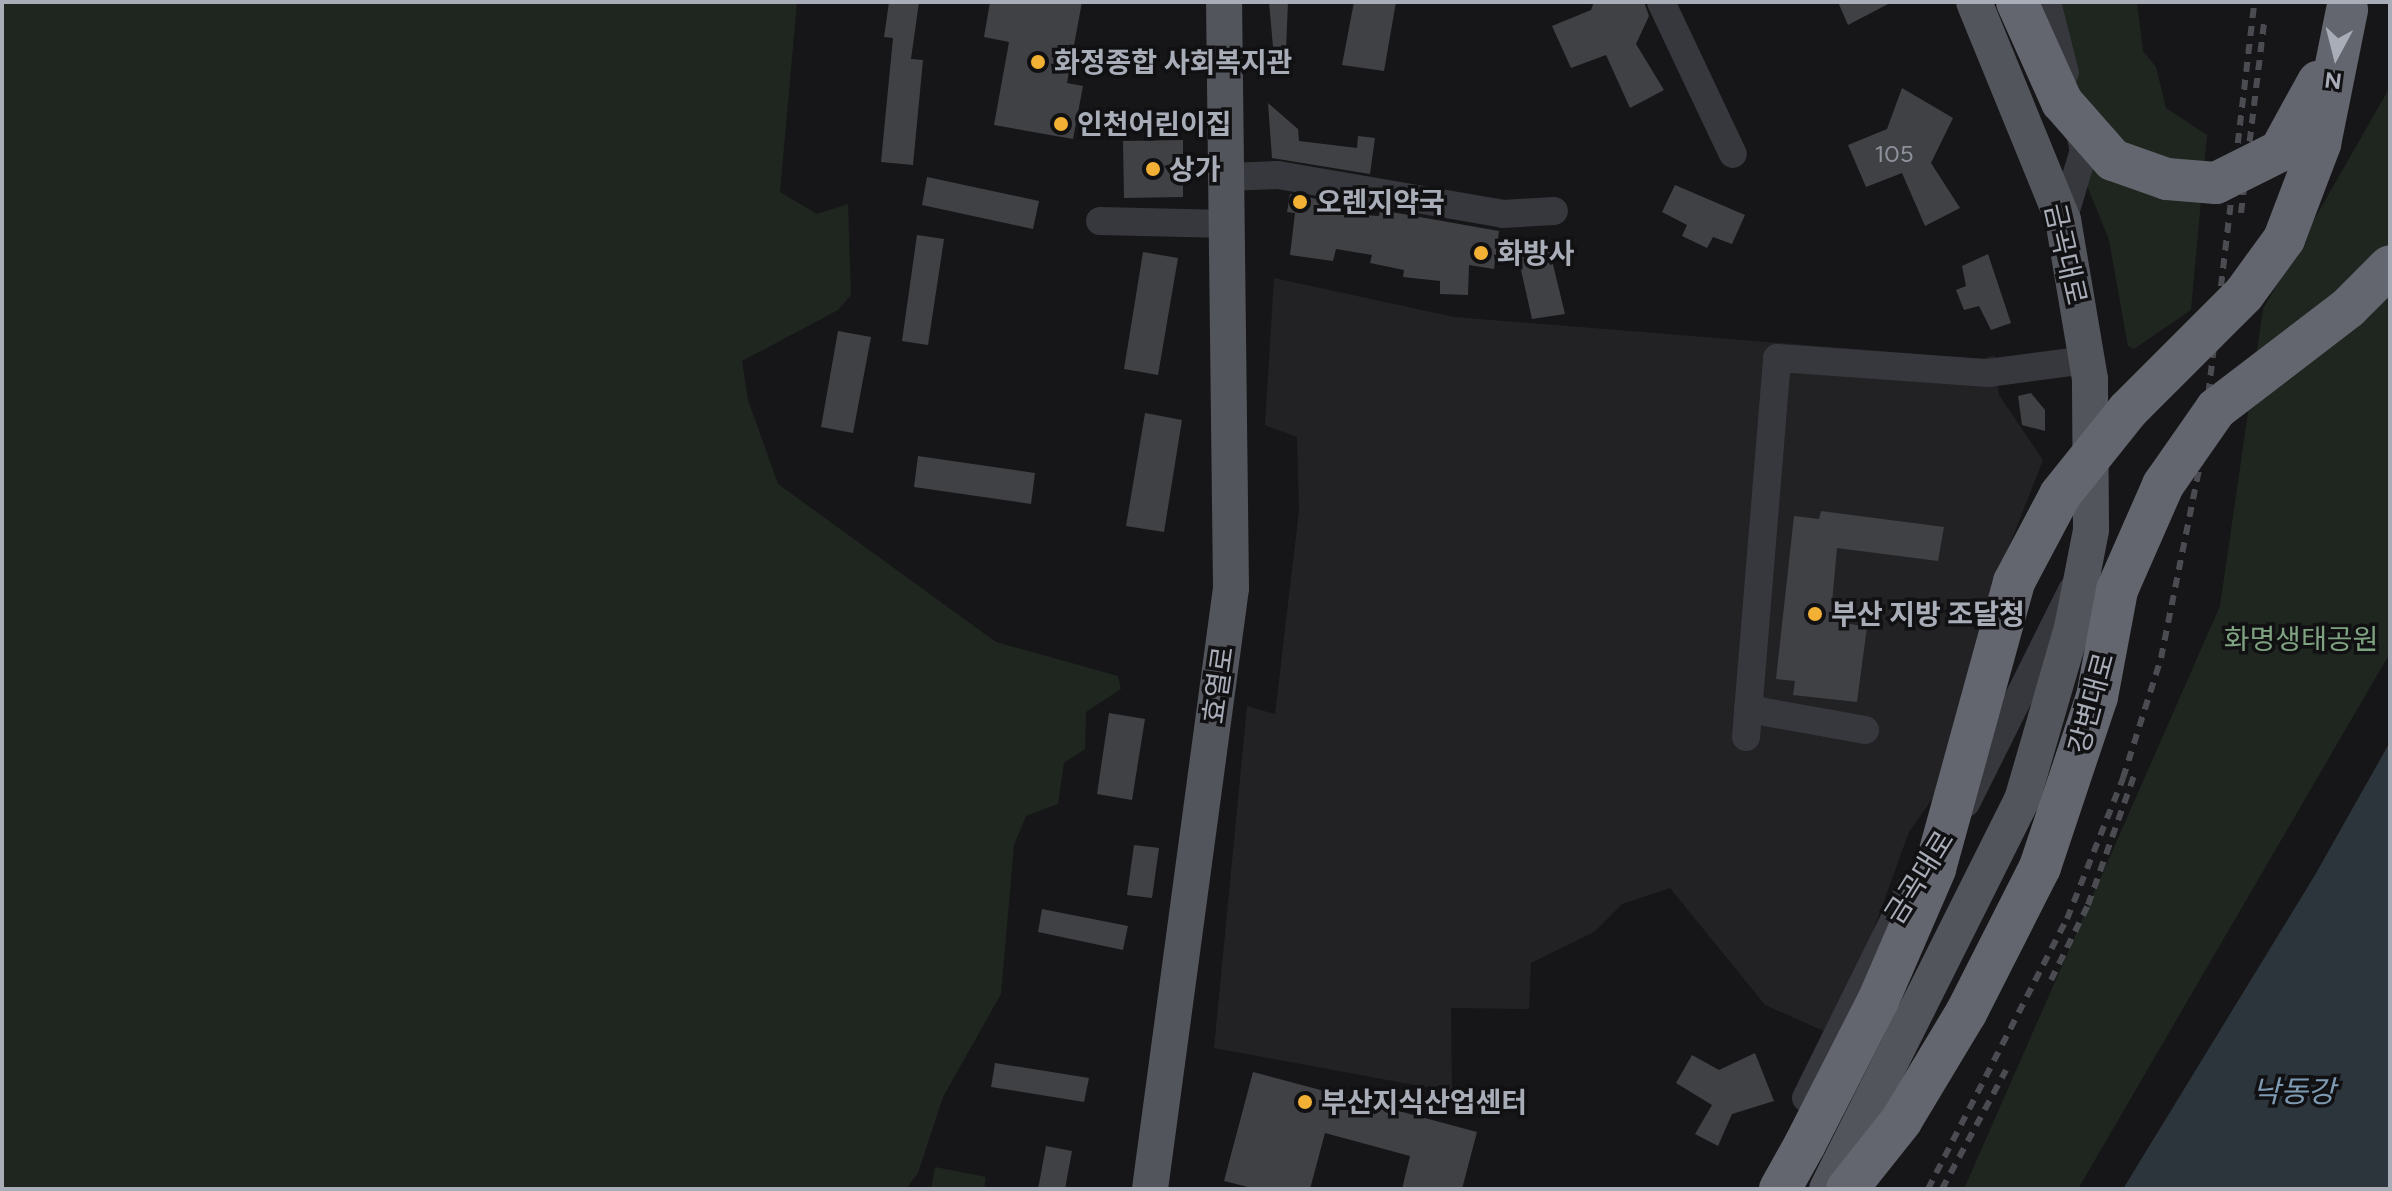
<!DOCTYPE html>
<html>
<head>
<meta charset="utf-8">
<style>
  body { margin:0 }
  #map { position:relative; width:2392px; height:1191px; overflow:hidden; background:#161618; font-family:Figtree,"Noto Sans KR",sans-serif }
  div>[style] { position:absolute }
  .built>* { inset:0; background:#222225 }
  .green>* { inset:0; background:#1e261f }
  .water>* { inset:0; background:#2c353c }
  .building>* { inset:0; background:#404145 }
  .minor>* { height:28px; margin:-14px; padding:0 14px; transform-origin:14px; border-radius:14px; background:#37383d }
  .major>* { height:36px; margin:-18px; padding:0 18px; transform-origin:18px; border-radius:18px; background:#53555c }
  .highway>* { height:42px; margin:-21px; padding:0 21px; transform-origin:21px; border-radius:21px; background:#63666e }
  .rail>* { height:6px; margin-top:-3px; transform-origin:0; background:repeating-linear-gradient(90deg,#4a4c52 0 10px,transparent 0 18px) }
  .highway-bridge>* { height:42px; margin:-21px; padding:0 21px; transform-origin:21px; border-radius:21px; background:#63666e }
  .dots>* { width:22px; height:22px; translate:-50% -50%; box-sizing:border-box; border:4px solid #111113; border-radius:50% }
  span { translate:-50% -50%; white-space:nowrap; text-align:center; line-height:1.15; -webkit-text-stroke:7px #111113; paint-order:stroke }
  .number-label { font-size:24px; color:#8e929b }
  .number-label span { -webkit-text-stroke-width:0 }
  .poi-label { font-size:28px; color:#a8adb8; font-weight:700 }
  .left { translate:0 -50%; text-align:left }
  .street-label { font-size:28px; color:#a8adb8 }
  .park-label { font-size:28px; color:#7fa381 }
  .water-label { font-size:30px; color:#7f9bb3; font-style:italic }
  .frame { position:absolute; inset:0; border:4px solid #a8adb8; pointer-events:none }
  .north { position:absolute; left:2296px; top:16px; width:80px; height:80px; -webkit-text-stroke:6px #111113; paint-order:stroke; rotate:187deg; font-size:22px; font-weight:700; line-height:32px; text-align:center; color:#a8adb8 }
  .north::after { content:''; display:block; margin:auto; width:28px; height:36px; background:#a8adb8; clip-path:polygon(50% 0,100% 100%,50% 72%,0 100%) }
</style>
</head>
<body>
<div id="map">
  <div class="built">
    <i style="clip-path:polygon(1274px 278px,1454px 317px,1982px 359px,1995px 355px,1999px 395px,2043px 460px,1982px 616px,1944px 782px,1909px 832px,1835px 1036px,1765px 1005px,1670px 888px,1622px 904px,1594px 932px,1531px 963px,1529px 1009px,1451px 1008px,1452px 1092px,1214px 1048px,1247px 706px,1275px 714px,1299px 510px,1297px 437px,1265px 425px)"></i>
  </div>
  <div class="green">
    <i style="clip-path:polygon(2px 2px,797px 2px,780px 192px,817px 214px,848px 204px,851px 295px,838px 310px,742px 361px,748px 400px,778px 484px,996px 642px,1118px 676px,1121px 689px,1086px 712px,1085px 749px,1064px 763px,1058px 804px,1026px 816px,1014px 845px,1001px 994px,943px 1097px,918px 1173px,906px 1189px,2px 1189px)"></i>
    <i style="clip-path:polygon(2013px 2px,2137px 2px,2143px 51px,2156px 67px,2166px 108px,2207px 135px,2191px 310px,2134px 349px,2128px 346px,2109px 240px)"></i>
    <i style="clip-path:polygon(2390px 87px,2390px 653px,2078px 1189px,1964px 1189px,2220px 606px,2263px 309px)"></i>
    <i style="clip-path:polygon(935px 1167px,986px 1177px,984px 1189px,931px 1189px)"></i>
  </div>
  <div class="water">
    <i style="clip-path:polygon(2390px 742px,2390px 1189px,2123px 1189px,2315px 875px)"></i>
  </div>
  <div class="building">
    <i style="clip-path:polygon(889px 2px,919px 2px,911px 59px,923px 60px,913px 165px,881px 162px,893px 38px,884px 37px)"></i>
    <i style="clip-path:polygon(990px 2px,1082px 2px,1067px 83px,1083px 86px,1073px 139px,994px 125px,1009px 42px,984px 37px)"></i>
    <i style="clip-path:polygon(1269px 2px,1288px 2px,1286px 50px,1273px 47px)"></i>
    <i style="clip-path:polygon(1354px 2px,1396px 2px,1384px 71px,1342px 65px)"></i>
    <i style="clip-path:polygon(1594px 2px,1644px 2px,1649px 16px,1636px 44px,1664px 90px,1630px 108px,1606px 55px,1571px 68px,1552px 26px,1591px 10px)"></i>
    <i style="clip-path:polygon(1838px 2px,1892px 2px,1848px 25px)"></i>
    <i style="clip-path:polygon(1902px 88px,1953px 118px,1931px 163px,1960px 208px,1925px 226px,1902px 173px,1866px 187px,1848px 145px,1887px 129px)"></i>
    <i style="clip-path:polygon(1268px 103px,1298px 129px,1299px 141px,1357px 148px,1358px 136px,1375px 138px,1370px 174px,1272px 158px)"></i>
    <i style="clip-path:polygon(1183px 140px,1183px 197px,1124px 198px,1123px 141px)"></i>
    <i style="clip-path:polygon(927px 177px,1039px 201px,1033px 229px,922px 205px)"></i>
    <i style="clip-path:polygon(1675px 185px,1745px 215px,1732px 244px,1713px 237px,1707px 248px,1682px 236px,1687px 225px,1662px 212px)"></i>
    <i style="clip-path:polygon(1290px 194px,1333px 202px,1332px 213px,1379px 216px,1380px 210px,1499px 231px,1494px 269px,1469px 265px,1468px 295px,1440px 294px,1440px 281px,1403px 277px,1404px 270px,1370px 263px,1372px 255px,1336px 249px,1333px 261px,1290px 255px,1295px 213px,1287px 212px)"></i>
    <i style="clip-path:polygon(917px 235px,944px 239px,928px 345px,902px 341px)"></i>
    <i style="clip-path:polygon(1549px 248px,1565px 314px,1532px 319px,1517px 252px)"></i>
    <i style="clip-path:polygon(1143px 252px,1178px 258px,1158px 375px,1124px 369px)"></i>
    <i style="clip-path:polygon(1988px 254px,2011px 323px,1991px 330px,1979px 306px,1964px 310px,1956px 290px,1966px 286px,1962px 266px)"></i>
    <i style="clip-path:polygon(838px 331px,871px 337px,853px 433px,821px 427px)"></i>
    <i style="clip-path:polygon(2031px 393px,2045px 410px,2045px 431px,2022px 425px,2018px 396px)"></i>
    <i style="clip-path:polygon(1145px 413px,1182px 420px,1164px 532px,1126px 526px)"></i>
    <i style="clip-path:polygon(918px 456px,1035px 473px,1031px 504px,914px 487px)"></i>
    <i style="clip-path:polygon(1821px 511px,1944px 527px,1938px 561px,1837px 548px,1832px 603px,1847px 605px,1845px 623px,1867px 627px,1857px 702px,1793px 695px,1795px 681px,1776px 679px,1794px 516px,1819px 519px)"></i>
    <i style="clip-path:polygon(1109px 713px,1145px 719px,1132px 800px,1097px 794px)"></i>
    <i style="clip-path:polygon(1134px 845px,1159px 848px,1152px 898px,1127px 895px)"></i>
    <i style="clip-path:polygon(1042px 909px,1128px 926px,1123px 950px,1038px 932px)"></i>
    <i style="clip-path:polygon(1755px 1053px,1774px 1101px,1732px 1114px,1718px 1146px,1695px 1134px,1712px 1105px,1676px 1083px,1692px 1055px,1719px 1070px)"></i>
    <i style="clip-path:polygon(995px 1063px,1089px 1078px,1084px 1102px,991px 1087px)"></i>
    <i style="clip-path:polygon(1253px 1072px,1477px 1132px,1462px 1189px,1402px 1189px,1410px 1156px,1325px 1133px,1310px 1189px,1256px 1189px,1224px 1181px)"></i>
    <i style="clip-path:polygon(1046px 1146px,1072px 1151px,1065px 1189px,1038px 1189px)"></i>
  </div>
  <div class="minor">
    <i style="left:1661px;top:2px;width:168px;rotate:64.7deg"></i>
    <i style="left:2047px;top:2px;width:73px;rotate:75.8deg"></i>
    <i style="left:1226px;top:177px;width:52px;rotate:-2.2deg"></i>
    <i style="left:1278px;top:175px;width:228px;rotate:9.8deg"></i>
    <i style="left:1503px;top:214px;width:51px;rotate:-3.4deg"></i>
    <i style="left:2063px;top:220px;width:73px;rotate:-73.3deg"></i>
    <i style="left:2084px;top:150px;width:30px;rotate:-104deg"></i>
    <i style="left:1100px;top:221px;width:127px;rotate:1.4deg"></i>
    <i style="left:1748px;top:709px;width:119px;rotate:10.2deg"></i>
    <i style="left:1746px;top:737px;width:380px;rotate:-85.3deg"></i>
    <i style="left:1777px;top:358px;width:212px;rotate:4.1deg"></i>
    <i style="left:1988px;top:373px;width:100px;rotate:-7.5deg"></i>
    <i style="left:1966px;top:803px;width:238px;rotate:-63.5deg"></i>
    <i style="left:1806px;top:1098px;width:234px;rotate:-63.7deg"></i>
  </div>
  <div class="major">
    <i style="left:1150px;top:1189px;width:606px;rotate:-82.32deg"></i>
    <i style="left:1231px;top:588px;width:586px;rotate:-90.68deg"></i>
    <i style="left:1827px;top:1189px;width:435px;rotate:-63.4deg"></i>
    <i style="left:2022px;top:800px;width:179px;rotate:-73.8deg"></i>
    <i style="left:2072px;top:628px;width:100px;rotate:-79deg"></i>
    <i style="left:2091px;top:530px;width:151px;rotate:-90.4deg"></i>
    <i style="left:2090px;top:379px;width:161px;rotate:-99.6deg"></i>
    <i style="left:2063px;top:220px;width:235px;rotate:-112.2deg"></i>
  </div>
  <div class="highway">
    <i style="left:1780px;top:1189px;width:51px;rotate:-60.9deg"></i>
    <i style="left:1847px;top:1189px;width:87px;rotate:-51.5deg"></i>
    <i style="left:1901px;top:1121px;width:126px;rotate:-59deg"></i>
  </div>
  <div class="rail">
    <i style="left:2241px;top:213px;width:192px;rotate:-83.1deg"></i>
    <i style="left:2051px;top:980px;width:84px;rotate:-63.7deg"></i>
    <i style="left:2088px;top:905px;width:140px;rotate:-70.4deg"></i>
    <i style="left:1928px;top:1189px;width:304px;rotate:-62.8deg"></i>
    <i style="left:2067px;top:919px;width:152px;rotate:-68.3deg"></i>
    <i style="left:2123px;top:778px;width:126px;rotate:-72.4deg"></i>
    <i style="left:2161px;top:658px;width:197px;rotate:-78.6deg"></i>
    <i style="left:2200px;top:465px;width:466px;rotate:-83.3deg"></i>
    <i style="left:1942px;top:1189px;width:135px;rotate:-61.7deg"></i>
  </div>
  <div class="highway-bridge">
    <i style="left:2017px;top:2px;width:110px;rotate:65.8deg"></i>
    <i style="left:2062px;top:102px;width:77px;rotate:48.7deg"></i>
    <i style="left:2113px;top:160px;width:57px;rotate:19.4deg"></i>
    <i style="left:2167px;top:179px;width:49px;rotate:4.7deg"></i>
    <i style="left:2216px;top:183px;width:72px;rotate:-26.6deg"></i>
    <i style="left:2280px;top:151px;width:79px;rotate:-61.2deg"></i>
    <i style="left:1966px;top:1013px;width:164px;rotate:-63.1deg"></i>
    <i style="left:2040px;top:867px;width:179px;rotate:-71.5deg"></i>
    <i style="left:2097px;top:697px;width:109px;rotate:-79.4deg"></i>
    <i style="left:2117px;top:590px;width:115px;rotate:-66.3deg"></i>
    <i style="left:2163px;top:485px;width:93px;rotate:-55.1deg"></i>
    <i style="left:2216px;top:409px;width:166px;rotate:-37.4deg"></i>
    <i style="left:2348px;top:308px;width:59px;rotate:-45deg"></i>
    <i style="left:1805px;top:1144px;width:161px;rotate:-63deg"></i>
    <i style="left:1878px;top:1001px;width:144px;rotate:-66.6deg"></i>
    <i style="left:1935px;top:869px;width:298px;rotate:-74.6deg"></i>
    <i style="left:2014px;top:582px;width:98px;rotate:-62.1deg"></i>
    <i style="left:2060px;top:495px;width:109px;rotate:-51.3deg"></i>
    <i style="left:2128px;top:410px;width:164px;rotate:-45deg"></i>
    <i style="left:2244px;top:294px;width:68px;rotate:-54deg"></i>
    <i style="left:2284px;top:239px;width:102px;rotate:-69.2deg"></i>
    <i style="left:2320px;top:144px;width:137px;rotate:-78.6deg"></i>
  </div>
  <div class="dots">
    <i style="left:1038px;top:62px;background:#f2b134"></i>
    <i style="left:1061px;top:124px;background:#f2b134"></i>
    <i style="left:1153px;top:169px;background:#f2b134"></i>
    <i style="left:1300px;top:202px;background:#f2b134"></i>
    <i style="left:1481px;top:253px;background:#f2b134"></i>
    <i style="left:1815px;top:614px;background:#f2b134"></i>
    <i style="left:1305px;top:1102px;background:#f2b134"></i>
  </div>
  <div class="number-label">
    <span style="left:1894px;top:154px">105</span>
  </div>
  <div class="poi-label">
    <span class="left" style="left:1054px;top:62px">화정종합 사회복지관</span>
    <span class="left" style="left:1077px;top:124px">인천어린이집</span>
    <span class="left" style="left:1169px;top:169px">상가</span>
    <span class="left" style="left:1316px;top:202px">오렌지약국</span>
    <span class="left" style="left:1497px;top:253px">화방사</span>
    <span class="left" style="left:1831px;top:614px">부산 지방 조달청</span>
    <span class="left" style="left:1321px;top:1102px">부산지식산업센터</span>
  </div>
  <div class="street-label">
    <span style="left:2066px;top:254px;rotate:77deg">금곡대로</span>
    <span style="left:1218px;top:685px;rotate:-82deg">효열로</span>
    <span style="left:2091px;top:703px;rotate:-75deg">강변대로</span>
    <span style="left:1919px;top:877px;rotate:-58deg">금곡대로</span>
  </div>
  <div class="park-label">
    <span style="left:2301px;top:639px">화명생태공원</span>
  </div>
  <div class="water-label">
    <span style="left:2294px;top:1092px">낙동강</span>
  </div>
  <div class="frame"></div>
  <div class="north">N</div>
</div>
</body>
</html>
